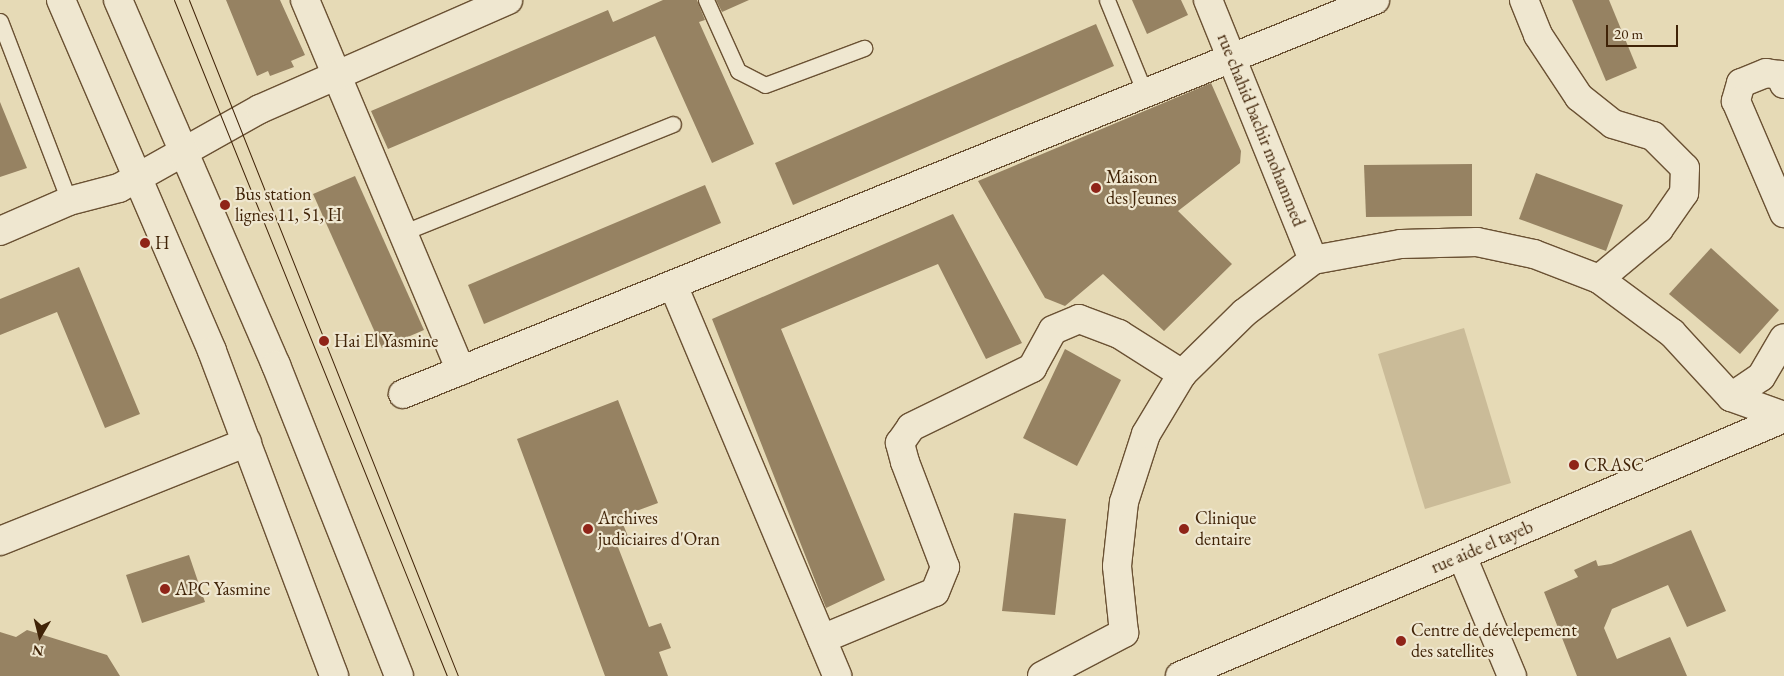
<!DOCTYPE html>
<html>
<head>
<meta charset="utf-8">
<style>
  body { margin:0 }
  #map { position:relative; width:1784px; height:676px; overflow:hidden; background:#e6dab6; font-family:"EB Garamond",serif }
  div>[style] { position:absolute }
  .green>* { inset:0; background:#cabb98 }
  .building>* { inset:0; background:#968262 }
  .roads { filter:drop-shadow(1px 0 #6a5133) drop-shadow(-1px 0 #6a5133) drop-shadow(0 1px #6a5133) drop-shadow(0 -1px #6a5133) }
  .service>* { height:15px; margin:-7.5px; padding:0 7.5px; transform-origin:7.5px; border-radius:7.5px; background:#efe7d0 }
  .minor>* { height:28px; margin:-14px; padding:0 14px; transform-origin:14px; border-radius:14px; background:#efe7d0 }
  .secondary>* { height:28px; margin:-14px; padding:0 14px; transform-origin:14px; border-radius:14px; background:#efe7d0 }
  .tram>* { height:1px; margin:-0.5px; padding:0 0.5px; transform-origin:0.5px; border-radius:0.5px; background:#402307 }
  .dots>* { width:14px; height:14px; translate:-50% -50%; box-sizing:border-box; border:2px solid #efe7d0; border-radius:50% }
  span { translate:-50% -50%; white-space:nowrap; text-align:center; line-height:1.15; -webkit-text-stroke:4.5px #efe7d0; paint-order:stroke }
  .street-label { font-size:18px; color:#402307 }
  .poi-label { font-size:18px; color:#402307 }
  .left { translate:0 -50%; text-align:left }
  .north { position:absolute; left:15px; top:611px; width:50px; height:50px; -webkit-text-stroke:4px #efe7d0; paint-order:stroke; rotate:188deg; font-size:14px; font-weight:700; line-height:20px; text-align:center; color:#402307 }
  .north::after { content:''; display:block; margin:auto; width:18px; height:22px; background:#402307; clip-path:polygon(50% 0,100% 100%,50% 72%,0 100%) }
  .scale { position:absolute; left:1606px; top:25px; width:72px; height:22px; box-sizing:border-box; border:2px solid #402307; border-top:0; padding-left:6px; font-size:15px; line-height:18px; white-space:nowrap; color:#402307; -webkit-text-stroke:4px #efe7d0; paint-order:stroke }
</style>
</head>
<body>
<div id="map">
  <div class="green">
    <i style="clip-path:polygon(1464px 328px,1511px 483px,1425px 509px,1378px 354px)"></i>
  </div>
  <div class="building">
    <i style="clip-path:polygon(226px 0,280px 0,305px 55px,291px 61px,294px 67px,270px 76px,268px 71px,257px 76px)"></i>
    <i style="clip-path:polygon(663px 0,697px 0,705px 20px,699px 22px,754px 144px,712px 163px,655px 36px,388px 149px,371px 111px,608px 10px,613px 22px)"></i>
    <i style="clip-path:polygon(716px 0,749px 0,722px 12px)"></i>
    <i style="clip-path:polygon(1132px 0,1181px 0,1188px 15px,1147px 34px)"></i>
    <i style="clip-path:polygon(1572px 0,1609px 0,1637px 68px,1606px 81px)"></i>
    <i style="clip-path:polygon(1096px 24px,1114px 66px,793px 205px,775px 163px)"></i>
    <i style="clip-path:polygon(1211px 83px,1241px 151px,1240px 163px,1178px 211px,1232px 264px,1164px 331px,1103px 274px,1065px 306px,1045px 298px,978px 181px)"></i>
    <i style="clip-path:polygon(0 102px,27px 168px,0 177px)"></i>
    <i style="clip-path:polygon(1472px 164px,1472px 216px,1366px 217px,1364px 165px)"></i>
    <i style="clip-path:polygon(1536px 173px,1623px 205px,1606px 251px,1519px 219px)"></i>
    <i style="clip-path:polygon(355px 176px,424px 330px,382px 348px,313px 194px)"></i>
    <i style="clip-path:polygon(705px 185px,721px 223px,484px 324px,468px 285px)"></i>
    <i style="clip-path:polygon(953px 214px,1022px 343px,986px 359px,938px 264px,781px 329px,885px 580px,826px 608px,712px 319px)"></i>
    <i style="clip-path:polygon(1711px 248px,1779px 310px,1740px 354px,1669px 294px)"></i>
    <i style="clip-path:polygon(79px 267px,140px 414px,105px 428px,57px 312px,0 335px,0 299px)"></i>
    <i style="clip-path:polygon(1065px 349px,1121px 380px,1077px 466px,1023px 438px)"></i>
    <i style="clip-path:polygon(618px 400px,658px 503px,620px 517px,630px 541px,618px 547px,649px 627px,661px 623px,671px 648px,659px 652px,668px 676px,605px 676px,517px 439px)"></i>
    <i style="clip-path:polygon(1014px 513px,1066px 519px,1055px 615px,1002px 611px)"></i>
    <i style="clip-path:polygon(1691px 530px,1726px 611px,1687px 627px,1668px 585px,1612px 609px,1604px 628px,1617px 659px,1670px 637px,1687px 676px,1577px 676px,1544px 592px,1578px 577px,1574px 570px,1596px 560px,1598px 566px,1611px 564px)"></i>
    <i style="clip-path:polygon(189px 555px,205px 602px,142px 623px,126px 575px)"></i>
    <i style="clip-path:polygon(27px 630px,107px 655px,120px 676px,0 676px,0 632px,16px 637px)"></i>
  </div>
  <div class="roads">
    <div class="service">
      <i style="left:706px;top:0;width:78px;rotate:65.7deg"></i>
      <i style="left:738px;top:71px;width:30px;rotate:27deg"></i>
      <i style="left:765px;top:85px;width:106px;rotate:-20.5deg"></i>
      <i style="left:1107px;top:0;width:100px;rotate:67.8deg"></i>
      <i style="left:0;top:21px;width:193px;rotate:69deg"></i>
      <i style="left:402px;top:233px;width:292px;rotate:-21.9deg"></i>
    </div>
    <div class="minor">
      <i style="left:305px;top:0;width:402px;rotate:67.2deg"></i>
      <i style="left:1208px;top:0;width:280px;rotate:68deg"></i>
      <i style="left:1524px;top:0;width:38px;rotate:68deg"></i>
      <i style="left:1538px;top:35px;width:74px;rotate:56.5deg"></i>
      <i style="left:1579px;top:97px;width:43px;rotate:38.5deg"></i>
      <i style="left:1613px;top:124px;width:42px;rotate:16.7deg"></i>
      <i style="left:1653px;top:136px;width:45px;rotate:45deg"></i>
      <i style="left:1685px;top:168px;width:25px;rotate:92deg"></i>
      <i style="left:1684px;top:193px;width:44px;rotate:124.8deg"></i>
      <i style="left:1659px;top:229px;width:78px;rotate:140.2deg"></i>
      <i style="left:1784px;top:84px;width:10px;rotate:-114deg"></i>
      <i style="left:1780px;top:75px;width:14px;rotate:-172deg"></i>
      <i style="left:1766px;top:73px;width:27px;rotate:158deg"></i>
      <i style="left:1741px;top:83px;width:19px;rotate:106deg"></i>
      <i style="left:1736px;top:101px;width:122px;rotate:66.8deg"></i>
      <i style="left:0;top:231px;width:75px;rotate:-23.5deg"></i>
      <i style="left:69px;top:201px;width:52px;rotate:-14.6deg"></i>
      <i style="left:119px;top:188px;width:162px;rotate:-29.3deg"></i>
      <i style="left:260px;top:109px;width:271px;rotate:-23.7deg"></i>
      <i style="left:673px;top:285px;width:424px;rotate:67.2deg"></i>
      <i style="left:403px;top:394px;width:1049px;rotate:-22.07deg"></i>
      <i style="left:1731px;top:397px;width:36px;rotate:-34deg"></i>
      <i style="left:1761px;top:377px;width:45px;rotate:-59.5deg"></i>
      <i style="left:0;top:541px;width:266px;rotate:-21.8deg"></i>
      <i style="left:1462px;top:556px;width:130px;rotate:67.4deg"></i>
      <i style="left:822px;top:639px;width:122px;rotate:-22.6deg"></i>
      <i style="left:935px;top:592px;width:27px;rotate:-68deg"></i>
      <i style="left:945px;top:567px;width:112px;rotate:-110.9deg"></i>
      <i style="left:905px;top:462px;width:20px;rotate:-105deg"></i>
      <i style="left:900px;top:443px;width:19px;rotate:-55deg"></i>
      <i style="left:911px;top:427px;width:135px;rotate:-26deg"></i>
      <i style="left:1032px;top:368px;width:43px;rotate:-61.1deg"></i>
      <i style="left:1053px;top:330px;width:28px;rotate:-23deg"></i>
      <i style="left:1079px;top:319px;width:43px;rotate:20.6deg"></i>
      <i style="left:1119px;top:334px;width:75px;rotate:32.4deg"></i>
      <i style="left:1042px;top:676px;width:93px;rotate:-27.7deg"></i>
      <i style="left:1124px;top:633px;width:67px;rotate:-96deg"></i>
      <i style="left:1117px;top:566px;width:64px;rotate:-83.8deg"></i>
      <i style="left:1124px;top:502px;width:71px;rotate:-72.1deg"></i>
      <i style="left:1146px;top:434px;width:70px;rotate:-59deg"></i>
      <i style="left:1182px;top:374px;width:87px;rotate:-44.5deg"></i>
      <i style="left:1244px;top:313px;width:87px;rotate:-37.5deg"></i>
      <i style="left:1313px;top:260px;width:89px;rotate:-10.3deg"></i>
      <i style="left:1401px;top:244px;width:76px;rotate:-1.5deg"></i>
      <i style="left:1477px;top:242px;width:58px;rotate:11.9deg"></i>
      <i style="left:1534px;top:254px;width:70px;rotate:21deg"></i>
      <i style="left:1599px;top:279px;width:91px;rotate:36.5deg"></i>
      <i style="left:1672px;top:333px;width:87px;rotate:47.3deg"></i>
      <i style="left:1731px;top:397px;width:56px;rotate:19.7deg"></i>
      <i style="left:1180px;top:676px;width:657px;rotate:-23.13deg"></i>
    </div>
    <div class="secondary">
      <i style="left:61px;top:0;width:382px;rotate:66.7deg"></i>
      <i style="left:212px;top:351px;width:347px;rotate:69.4deg"></i>
      <i style="left:118px;top:0;width:398px;rotate:66.6deg"></i>
      <i style="left:276px;top:365px;width:334px;rotate:68.4deg"></i>
    </div>
  </div>
  <div class="tram">
    <i style="left:174px;top:0;width:729px;rotate:68.01deg"></i>
    <i style="left:189px;top:0;width:728px;rotate:68.3deg"></i>
  </div>
  <div class="dots">
    <i style="left:1096px;top:188px;background:#8f2418"></i>
    <i style="left:225px;top:205px;background:#8f2418"></i>
    <i style="left:145px;top:243px;background:#8f2418"></i>
    <i style="left:324px;top:341px;background:#8f2418"></i>
    <i style="left:1574px;top:465px;background:#8f2418"></i>
    <i style="left:588px;top:529px;background:#8f2418"></i>
    <i style="left:1184px;top:529px;background:#8f2418"></i>
    <i style="left:165px;top:589px;background:#8f2418"></i>
    <i style="left:1401px;top:641px;background:#8f2418"></i>
  </div>
  <div class="street-label">
    <span style="left:1261px;top:130px;rotate:68deg">rue chahid bachir mohammed</span>
    <span style="left:1482px;top:547px;rotate:-23deg">rue aide el tayeb</span>
  </div>
  <div class="poi-label">
    <span class="left" style="left:1106px;top:188px">Maison<br>des Jeunes</span>
    <span class="left" style="left:235px;top:205px">Bus station<br>lignes 11, 51, H</span>
    <span class="left" style="left:155px;top:243px">H</span>
    <span class="left" style="left:334px;top:341px">Hai El Yasmine</span>
    <span class="left" style="left:1584px;top:465px">CRASC</span>
    <span class="left" style="left:598px;top:529px">Archives<br>judiciaires d'Oran</span>
    <span class="left" style="left:1195px;top:529px">Clinique<br>dentaire</span>
    <span class="left" style="left:175px;top:589px">APC Yasmine</span>
    <span class="left" style="left:1411px;top:641px">Centre de dévelepement<br>des satellites</span>
  </div>
  <div class="north">N</div>
  <div class="scale">20 m</div>
</div>
</body>
</html>
